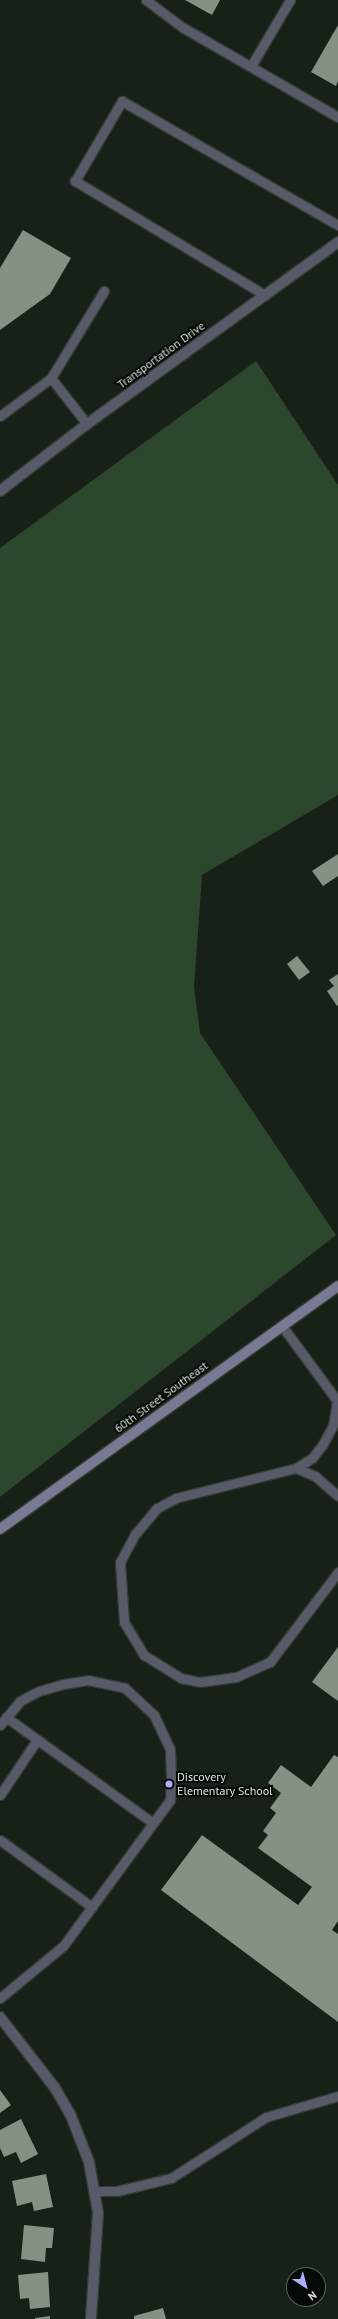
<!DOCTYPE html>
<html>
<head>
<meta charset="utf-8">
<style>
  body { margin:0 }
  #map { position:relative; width:338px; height:2319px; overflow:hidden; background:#182117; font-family:"PT Sans",sans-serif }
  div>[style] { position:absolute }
  .green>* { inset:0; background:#2c472b }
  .building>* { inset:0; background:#859184 }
  .roads { filter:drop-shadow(1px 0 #333c32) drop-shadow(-1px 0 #333c32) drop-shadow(0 1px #333c32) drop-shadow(0 -1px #333c32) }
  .lane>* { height:9px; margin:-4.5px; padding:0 4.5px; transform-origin:4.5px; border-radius:4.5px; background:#585969 }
  .street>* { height:10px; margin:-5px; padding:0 5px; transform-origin:5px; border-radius:5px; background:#585969 }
  .secondary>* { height:10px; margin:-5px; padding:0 5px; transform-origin:5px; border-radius:5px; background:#797994 }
  .dots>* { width:11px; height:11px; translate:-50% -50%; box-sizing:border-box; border:2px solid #060a06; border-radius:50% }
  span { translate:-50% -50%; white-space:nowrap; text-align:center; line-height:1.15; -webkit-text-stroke:4px #060a06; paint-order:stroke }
  .street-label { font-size:12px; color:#dce2db }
  .poi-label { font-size:12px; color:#dce2db }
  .left { translate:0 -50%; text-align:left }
  .north { position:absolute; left:286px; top:2267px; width:40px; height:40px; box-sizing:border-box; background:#060a06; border:1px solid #5c605b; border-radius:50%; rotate:144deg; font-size:11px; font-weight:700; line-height:16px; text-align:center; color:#dce2db }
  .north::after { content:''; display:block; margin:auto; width:14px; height:18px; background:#aeaefa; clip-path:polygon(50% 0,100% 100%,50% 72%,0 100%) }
</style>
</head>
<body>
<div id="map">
  <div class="green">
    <i style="clip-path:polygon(256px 361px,338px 485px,338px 795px,202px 875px,194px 987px,200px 1033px,336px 1235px,0 1497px,0 548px)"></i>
  </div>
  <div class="building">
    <i style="clip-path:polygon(185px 0,220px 0,212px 15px)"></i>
    <i style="clip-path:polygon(338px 25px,338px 81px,336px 86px,311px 72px)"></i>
    <i style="clip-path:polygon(23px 230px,71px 258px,50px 294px,0 330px,0 268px)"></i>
    <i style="clip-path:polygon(338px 854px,338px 876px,323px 886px,312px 871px)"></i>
    <i style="clip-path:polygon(297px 956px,310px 972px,299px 980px,287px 964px)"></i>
    <i style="clip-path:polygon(338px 974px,338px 1005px,337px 1006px,327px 991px,334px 986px,329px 980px)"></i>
    <i style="clip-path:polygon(338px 1647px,338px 1701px,312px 1682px)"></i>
    <i style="clip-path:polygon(334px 1755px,338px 1757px,338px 1921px,332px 1930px,338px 1934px,338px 2022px,161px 1890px,202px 1835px,298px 1905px,312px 1887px,258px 1848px,268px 1835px,263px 1831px,276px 1813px,270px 1808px,281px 1793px,268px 1783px,281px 1765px,311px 1787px)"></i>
    <i style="clip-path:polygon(0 2090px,11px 2105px,0 2113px)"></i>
    <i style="clip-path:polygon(21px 2119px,38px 2154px,21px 2163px,16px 2152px,4px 2157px,0 2148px,0 2130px)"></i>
    <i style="clip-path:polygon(46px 2174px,53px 2207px,34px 2211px,32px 2202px,17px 2206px,12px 2181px)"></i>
    <i style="clip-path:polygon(24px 2225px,54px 2228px,52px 2248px,46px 2248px,45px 2262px,21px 2259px)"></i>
    <i style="clip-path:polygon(48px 2272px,50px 2307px,30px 2309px,29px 2298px,20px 2299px,18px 2275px)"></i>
    <i style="clip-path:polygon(163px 2308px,166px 2319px,134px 2319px,134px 2316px)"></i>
    <i style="clip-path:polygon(50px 2316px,50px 2319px,35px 2319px,35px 2318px)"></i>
  </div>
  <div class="roads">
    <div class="lane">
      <i style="left:146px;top:0;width:45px;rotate:36.9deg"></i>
      <i style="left:182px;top:27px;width:180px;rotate:30deg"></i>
      <i style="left:251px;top:66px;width:77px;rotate:-59.4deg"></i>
      <i style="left:265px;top:295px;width:222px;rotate:-149deg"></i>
      <i style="left:75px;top:181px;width:93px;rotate:-59.6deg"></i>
      <i style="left:122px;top:101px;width:249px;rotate:29.9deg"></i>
      <i style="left:0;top:416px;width:64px;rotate:-36.7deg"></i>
      <i style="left:87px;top:424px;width:58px;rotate:-128deg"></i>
      <i style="left:51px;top:378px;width:102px;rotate:-58.7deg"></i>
      <i style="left:282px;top:1326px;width:94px;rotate:53.6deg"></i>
      <i style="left:337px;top:1401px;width:24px;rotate:99deg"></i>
      <i style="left:333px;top:1425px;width:21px;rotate:118deg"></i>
      <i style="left:323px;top:1444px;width:18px;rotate:128deg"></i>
      <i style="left:312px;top:1458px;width:19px;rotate:148deg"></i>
      <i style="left:296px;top:1468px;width:124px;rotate:166deg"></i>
      <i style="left:176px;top:1498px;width:21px;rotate:152deg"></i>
      <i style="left:157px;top:1508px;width:34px;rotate:130deg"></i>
      <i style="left:135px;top:1534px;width:32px;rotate:118deg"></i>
      <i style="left:120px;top:1562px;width:60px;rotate:86.2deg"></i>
      <i style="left:124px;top:1622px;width:39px;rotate:59deg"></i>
      <i style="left:144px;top:1655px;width:44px;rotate:31.9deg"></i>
      <i style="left:181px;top:1678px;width:19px;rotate:12deg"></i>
      <i style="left:200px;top:1682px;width:36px;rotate:-8deg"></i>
      <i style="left:236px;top:1677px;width:37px;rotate:-24deg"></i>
      <i style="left:270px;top:1662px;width:113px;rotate:-52.9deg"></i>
      <i style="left:296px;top:1468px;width:21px;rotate:23deg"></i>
      <i style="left:315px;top:1476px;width:30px;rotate:41deg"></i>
      <i style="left:6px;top:1717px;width:181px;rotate:35.8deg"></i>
      <i style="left:0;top:1725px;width:31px;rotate:-50deg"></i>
      <i style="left:20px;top:1701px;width:21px;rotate:-28deg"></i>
      <i style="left:39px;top:1691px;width:25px;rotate:-16deg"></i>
      <i style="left:63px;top:1684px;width:25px;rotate:-9deg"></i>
      <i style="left:88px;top:1680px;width:38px;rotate:12deg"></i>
      <i style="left:125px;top:1688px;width:40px;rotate:43deg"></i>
      <i style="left:154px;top:1715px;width:38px;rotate:65deg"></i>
      <i style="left:170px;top:1749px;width:28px;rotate:88deg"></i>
      <i style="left:171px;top:1777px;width:23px;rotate:92deg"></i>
      <i style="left:170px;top:1800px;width:181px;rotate:126.2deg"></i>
      <i style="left:63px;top:1946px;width:82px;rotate:140.5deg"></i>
      <i style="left:0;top:1795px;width:66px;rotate:-56.1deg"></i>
      <i style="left:0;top:1840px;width:114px;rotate:36.1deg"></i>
      <i style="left:95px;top:2191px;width:22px"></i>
      <i style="left:117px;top:2191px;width:56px;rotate:-13.5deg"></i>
      <i style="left:171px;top:2178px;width:113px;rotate:-32.7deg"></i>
      <i style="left:266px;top:2117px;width:75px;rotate:-16.3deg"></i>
    </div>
    <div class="street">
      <i style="left:0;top:491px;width:110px;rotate:-37.6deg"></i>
      <i style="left:87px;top:424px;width:310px;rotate:-35.9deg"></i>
      <i style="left:0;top:2017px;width:90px;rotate:52.2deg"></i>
      <i style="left:55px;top:2088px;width:32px;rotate:60deg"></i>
      <i style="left:71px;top:2116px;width:49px;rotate:68.6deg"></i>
      <i style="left:89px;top:2162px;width:52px;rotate:80deg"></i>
      <i style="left:98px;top:2213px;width:106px;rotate:93.8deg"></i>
    </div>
    <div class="secondary">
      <i style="left:0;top:1529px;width:416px;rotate:-35.7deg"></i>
    </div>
  </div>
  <div class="dots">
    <i style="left:169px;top:1784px;background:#aeaefa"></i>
  </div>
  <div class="street-label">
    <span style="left:161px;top:355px;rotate:-36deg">Transportation Drive</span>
    <span style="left:161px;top:1397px;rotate:-36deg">60th Street Southeast</span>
  </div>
  <div class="poi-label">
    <span class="left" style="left:177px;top:1784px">Discovery<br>Elementary School</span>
  </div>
  <div class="north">N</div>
</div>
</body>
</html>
